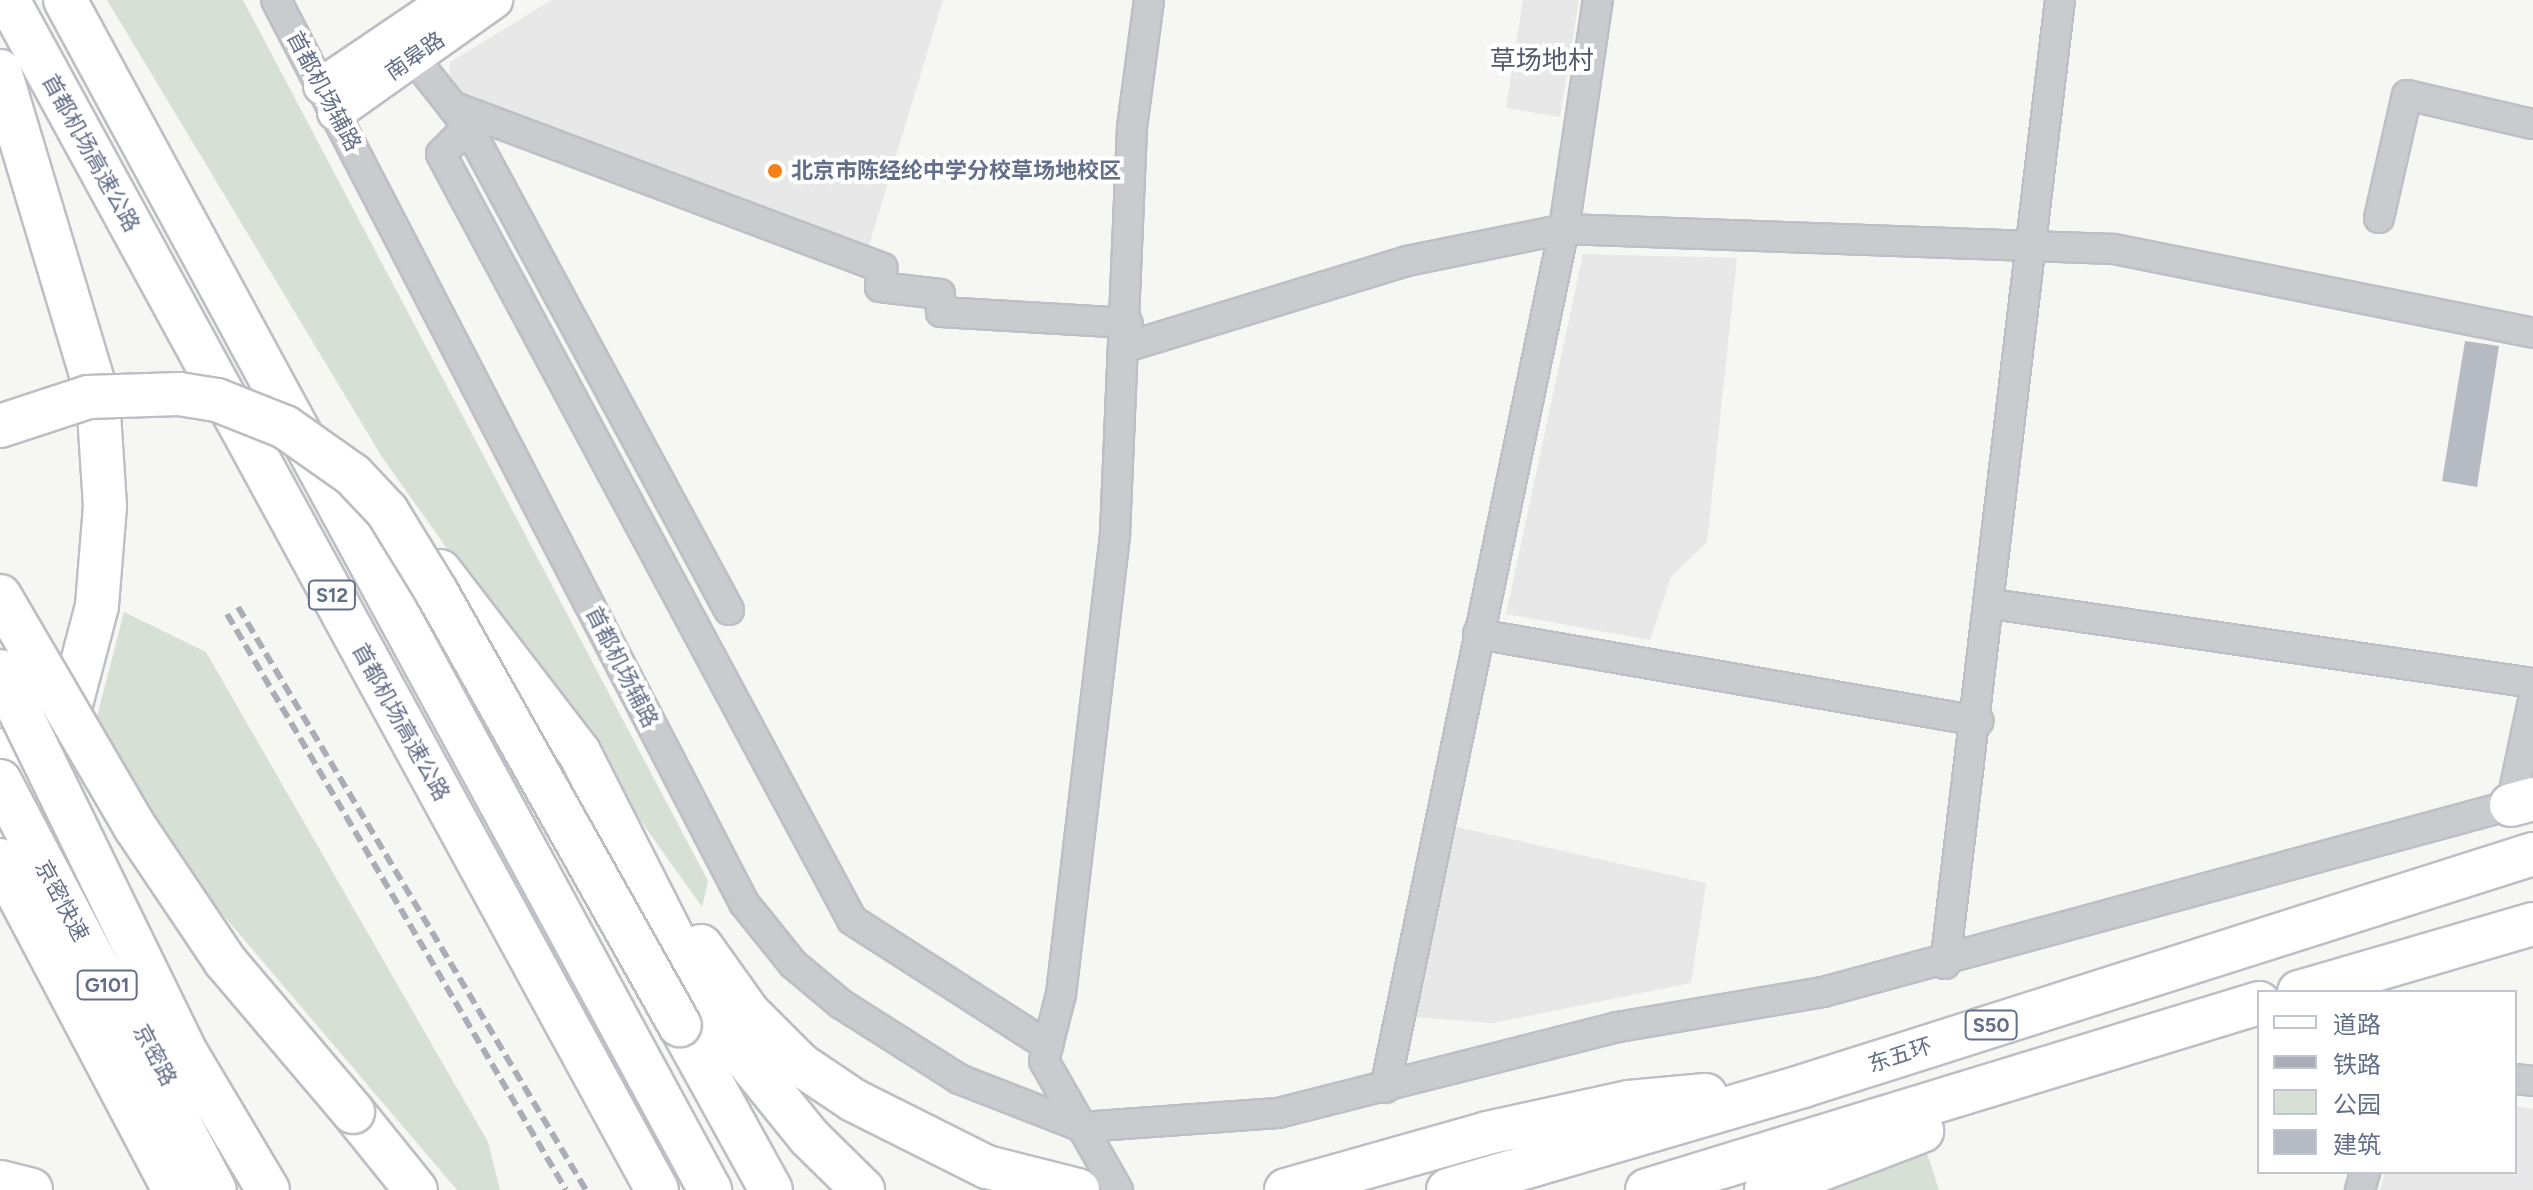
<!DOCTYPE html>
<html>
<head>
<meta charset="utf-8">
<style>
  body { margin:0 }
  #map { position:relative; width:2533px; height:1190px; overflow:hidden; background:#f6f7f3; font-family:Figtree,"Noto Sans SC",sans-serif }
  div>[style] { position:absolute }
  .built>* { inset:0; background:#e7e8e7 }
  .green>* { inset:0; background:#d6e0d4 }
  .building>* { inset:0; background:#b6bac3 }
  .roads { filter:drop-shadow(2px 0 #bdbfc4) drop-shadow(-2px 0 #bdbfc4) drop-shadow(0 2px #bdbfc4) drop-shadow(0 -2px #bdbfc4) }
  .minor>* { height:28px; margin:-14px; padding:0 14px; transform-origin:14px; border-radius:14px; background:#c9cbcf }
  .major>* { height:36px; margin:-18px; padding:0 18px; transform-origin:18px; border-radius:18px; background:#fff }
  .highway>* { height:42px; margin:-21px; padding:0 21px; transform-origin:21px; border-radius:21px; background:#fff }
  .rail>* { height:6px; margin-top:-3px; transform-origin:0; background:repeating-linear-gradient(90deg,#aaadb5 0 12px,transparent 0 18px) }
  .bridges { filter:drop-shadow(2px 0 #bcbec2) drop-shadow(-2px 0 #bcbec2) drop-shadow(0 2px #bcbec2) drop-shadow(0 -2px #bcbec2) }
  .highway-bridge>* { height:42px; margin:-21px; padding:0 21px; transform-origin:21px; border-radius:21px; background:#fff }
  .dots>* { width:22px; height:22px; translate:-50% -50%; box-sizing:border-box; border:4px solid #fff; border-radius:50% }
  span { translate:-50% -50%; white-space:nowrap; text-align:center; line-height:1.15; -webkit-text-stroke:8px #fff; paint-order:stroke }
  .shield-label span { padding:2px 6px; background:#fff; border:2px solid; border-radius:6px; -webkit-text-stroke-width:0 }
  .shield-label { font-size:20px; color:#636e88; font-weight:700 }
  .street-label { font-size:22px; color:#636e88 }
  .poi-label { font-size:22px; color:#636e88; font-weight:700 }
  .left { translate:0 -50%; text-align:left }
  .quarter-label { font-size:26px; color:#525a6c }
  .legend { position:absolute; left:2257px; top:990px; width:260px; height:184px; box-sizing:border-box; background:#fff; border:2px solid #c1c5cf; margin:0; padding:10px 14px; list-style:none; font-size:24px; color:#636e88 }
  .legend li { display:flex; align-items:center; gap:16px; height:40px }
  .legend b { width:40px; border:2px solid #c1c5cf }
</style>
</head>
<body>
<div id="map">
  <div class="built">
    <i style="clip-path:polygon(552px 0,943px 0,868px 249px,449px 94px,450px 62px)"></i>
    <i style="clip-path:polygon(1523px 0,1579px 0,1560px 117px,1506px 108px)"></i>
    <i style="clip-path:polygon(1583px 254px,1737px 258px,1707px 542px,1671px 577px,1650px 640px,1506px 614px)"></i>
    <i style="clip-path:polygon(1452px 826px,1706px 883px,1691px 983px,1493px 1023px,1413px 1017px)"></i>
    <i style="clip-path:polygon(2515px 1106px,2533px 1109px,2533px 1190px,2380px 1190px,2385px 1172px,2515px 1172px)"></i>
  </div>
  <div class="green">
    <i style="clip-path:polygon(107px 0,243px 0,708px 881px,702px 907px,382px 457px)"></i>
    <i style="clip-path:polygon(124px 612px,206px 652px,488px 1142px,500px 1190px,457px 1190px,87px 755px)"></i>
    <i style="clip-path:polygon(1923px 1141px,1939px 1190px,1810px 1190px)"></i>
  </div>
  <div class="building">
    <i style="clip-path:polygon(2465px 341px,2499px 346px,2477px 487px,2442px 481px)"></i>
  </div>
  <div class="roads">
    <div class="minor">
      <i style="left:276px;top:0;width:1017px;rotate:62.6deg"></i>
      <i style="left:744px;top:903px;width:78px;rotate:51.2deg"></i>
      <i style="left:793px;top:964px;width:62px;rotate:39.8deg"></i>
      <i style="left:841px;top:1004px;width:140px;rotate:32.4deg"></i>
      <i style="left:959px;top:1079px;width:132px;rotate:21.3deg"></i>
      <i style="left:1082px;top:1127px;width:73px;rotate:60.3deg"></i>
      <i style="left:1149px;top:0;width:129px;rotate:97.6deg"></i>
      <i style="left:1132px;top:128px;width:407px;rotate:92.4deg"></i>
      <i style="left:1115px;top:535px;width:462px;rotate:96.7deg"></i>
      <i style="left:1061px;top:994px;width:69px;rotate:104.2deg"></i>
      <i style="left:1044px;top:1061px;width:76px;rotate:60.1deg"></i>
      <i style="left:1082px;top:1127px;width:196px;rotate:-4.1deg"></i>
      <i style="left:1278px;top:1113px;width:351px;rotate:-14.2deg"></i>
      <i style="left:1618px;top:1027px;width:208px;rotate:-9.7deg"></i>
      <i style="left:1823px;top:992px;width:713px;rotate:-15.21deg"></i>
      <i style="left:2511px;top:805px;width:106px;rotate:-78.1deg"></i>
      <i style="left:413px;top:57px;width:63px;rotate:51.5deg"></i>
      <i style="left:452px;top:106px;width:460px;rotate:20.6deg"></i>
      <i style="left:882px;top:268px;width:19px;rotate:96deg"></i>
      <i style="left:880px;top:287px;width:60px;rotate:6.7deg"></i>
      <i style="left:940px;top:294px;width:18px;rotate:87deg"></i>
      <i style="left:941px;top:312px;width:187px;rotate:3.4deg"></i>
      <i style="left:452px;top:106px;width:26px;rotate:53deg"></i>
      <i style="left:468px;top:127px;width:38px;rotate:135deg"></i>
      <i style="left:441px;top:154px;width:869px;rotate:61.78deg"></i>
      <i style="left:852px;top:920px;width:233px;rotate:32.7deg"></i>
      <i style="left:468px;top:127px;width:549px;rotate:61.61deg"></i>
      <i style="left:2379px;top:218px;width:126px;rotate:-77.2deg"></i>
      <i style="left:2407px;top:95px;width:129px;rotate:13deg"></i>
      <i style="left:1126px;top:347px;width:294px;rotate:-17deg"></i>
      <i style="left:1407px;top:261px;width:160px;rotate:-11.5deg"></i>
      <i style="left:1564px;top:229px;width:550px;rotate:2.08deg"></i>
      <i style="left:2114px;top:249px;width:427px;rotate:11.3deg"></i>
      <i style="left:1992px;top:604px;width:547px;rotate:8.31deg"></i>
      <i style="left:1478px;top:634px;width:508px;rotate:9.87deg"></i>
      <i style="left:1945px;top:964px;width:971px;rotate:-83.2deg"></i>
      <i style="left:2515px;top:1079px;width:18px;rotate:6deg"></i>
      <i style="left:1385px;top:1088px;width:877px;rotate:-78.23deg"></i>
      <i style="left:1564px;top:229px;width:232px;rotate:-81.6deg"></i>
      <i style="left:2360px;top:1190px;width:19px;rotate:-74deg"></i>
    </div>
    <div class="major">
      <i style="left:322px;top:86px;width:153px;rotate:-34.1deg"></i>
      <i style="left:336px;top:112px;width:194px;rotate:-35.3deg"></i>
      <i style="left:0;top:747px;width:65px;rotate:63.4deg"></i>
    </div>
    <div class="highway">
      <i style="left:8px;top:0;width:1355px;rotate:61.39deg"></i>
      <i style="left:65px;top:0;width:1354px;rotate:61.54deg"></i>
      <i style="left:0;top:71px;width:341px;rotate:73.3deg"></i>
      <i style="left:98px;top:398px;width:108px;rotate:86.3deg"></i>
      <i style="left:105px;top:506px;width:100px;rotate:94.6deg"></i>
      <i style="left:97px;top:606px;width:121px;rotate:104.8deg"></i>
      <i style="left:440px;top:571px;width:228px;rotate:52.5deg"></i>
      <i style="left:579px;top:752px;width:303px;rotate:63.1deg"></i>
      <i style="left:716px;top:1022px;width:148px;rotate:51deg"></i>
      <i style="left:809px;top:1137px;width:76px;rotate:44.5deg"></i>
      <i style="left:2511px;top:805px;width:23px;rotate:-15deg"></i>
      <i style="left:701px;top:946px;width:81px;rotate:54.5deg"></i>
      <i style="left:748px;top:1012px;width:75px;rotate:45deg"></i>
      <i style="left:801px;top:1065px;width:63px;rotate:33.9deg"></i>
      <i style="left:853px;top:1100px;width:150px;rotate:26.6deg"></i>
      <i style="left:987px;top:1167px;width:94px;rotate:14.2deg"></i>
      <i style="left:2299px;top:992px;width:244px;rotate:-16.2deg"></i>
      <i style="left:680px;top:1025px;width:188px;rotate:61.1deg"></i>
      <i style="left:353px;top:1112px;width:100px;rotate:51.1deg"></i>
      <i style="left:0;top:1182px;width:32px;rotate:14deg"></i>
      <i style="left:1286px;top:1190px;width:209px;rotate:-15.8deg"></i>
      <i style="left:1487px;top:1133px;width:145px;rotate:-12.3deg"></i>
      <i style="left:1629px;top:1102px;width:77px;rotate:-5.2deg"></i>
      <i style="left:1448px;top:1190px;width:370px;rotate:-16.3deg"></i>
      <i style="left:1803px;top:1086px;width:766px;rotate:-17.63deg"></i>
      <i style="left:1647px;top:1190px;width:640px;rotate:-16.99deg"></i>
      <i style="left:1766px;top:1190px;width:167px;rotate:-20.7deg"></i>
    </div>
  </div>
  <div class="rail">
    <i style="left:238px;top:607px;width:679px;rotate:59.17deg"></i>
    <i style="left:227px;top:614px;width:668px;rotate:59.52deg"></i>
  </div>
  <div class="bridges">
    <div class="highway-bridge">
      <i style="left:0;top:426px;width:93px;rotate:-18.2deg"></i>
      <i style="left:88px;top:397px;width:91px;rotate:-1.9deg"></i>
      <i style="left:179px;top:394px;width:38px;rotate:9deg"></i>
      <i style="left:217px;top:400px;width:73px;rotate:21.7deg"></i>
      <i style="left:285px;top:427px;width:83px;rotate:35.2deg"></i>
      <i style="left:353px;top:475px;width:50px;rotate:46.6deg"></i>
      <i style="left:387px;top:511px;width:94px;rotate:58.5deg"></i>
      <i style="left:436px;top:591px;width:498px;rotate:60.7deg"></i>
      <i style="left:0;top:596px;width:268px;rotate:59.7deg"></i>
      <i style="left:135px;top:827px;width:161px;rotate:56.1deg"></i>
      <i style="left:225px;top:961px;width:198px;rotate:49.7deg"></i>
      <i style="left:0;top:671px;width:426px;rotate:64deg"></i>
      <i style="left:187px;top:1054px;width:158px;rotate:59.2deg"></i>
      <i style="left:0;top:781px;width:462px;rotate:62.3deg"></i>
      <i style="left:0;top:860px;width:373px;rotate:62.2deg"></i>
    </div>
  </div>
  <div class="dots">
    <i style="left:775px;top:171px;background:#f48117"></i>
  </div>
  <div class="shield-label">
    <span style="left:332px;top:595px">S12</span>
    <span style="left:107px;top:985px">G101</span>
    <span style="left:1991px;top:1025px">S50</span>
  </div>
  <div class="street-label">
    <span style="left:415px;top:56px;rotate:-35deg">南皋路</span>
    <span style="left:324px;top:91px;rotate:62deg">首都机场辅路</span>
    <span style="left:91px;top:153px;rotate:61deg">首都机场高速公路</span>
    <span style="left:622px;top:667px;rotate:63deg">首都机场辅路</span>
    <span style="left:401px;top:722px;rotate:61deg">首都机场高速公路</span>
    <span style="left:62px;top:901px;rotate:62deg">京密快速</span>
    <span style="left:155px;top:1055px;rotate:62deg">京密路</span>
    <span style="left:1900px;top:1055px;rotate:-18deg">东五环</span>
  </div>
  <div class="poi-label">
    <span class="left" style="left:791px;top:171px">北京市陈经纶中学分校草场地校区</span>
  </div>
  <div class="quarter-label">
    <span style="left:1542px;top:61px">草场地村</span>
  </div>
  <ul class="legend">
  <li><b style="height:10px;background:#fff"></b>道路</li>
  <li><b style="height:10px;background:#aaadb5"></b>铁路</li>
  <li><b style="height:22px;background:#d6e0d4"></b>公园</li>
  <li><b style="height:22px;background:#b6bac3"></b>建筑</li>
  </ul>
</div>
</body>
</html>
